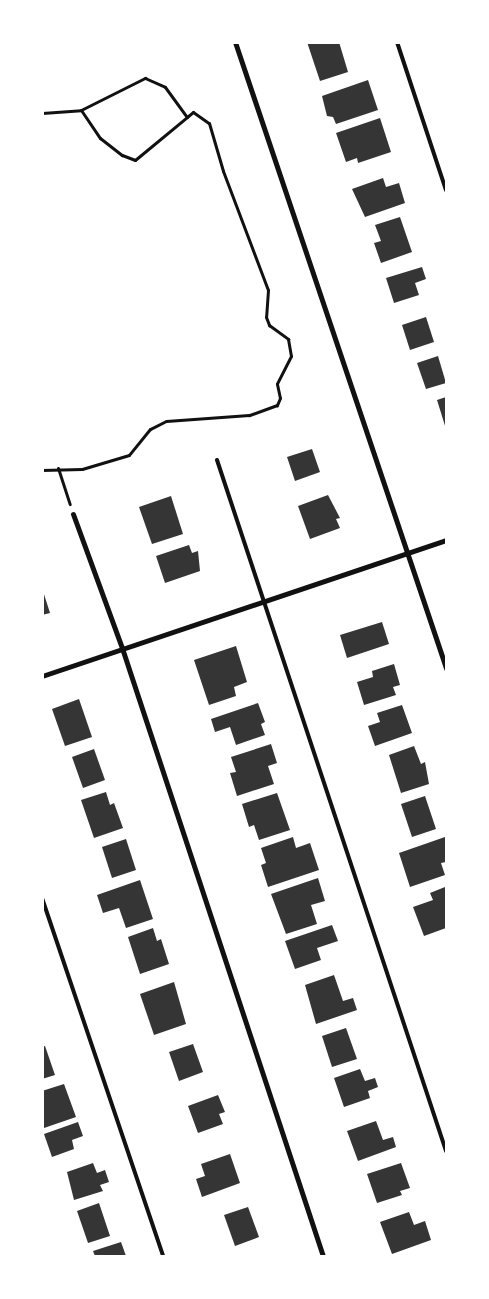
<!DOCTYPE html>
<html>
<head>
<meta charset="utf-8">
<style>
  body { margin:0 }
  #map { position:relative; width:489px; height:1299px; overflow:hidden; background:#fff; font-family:Inter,sans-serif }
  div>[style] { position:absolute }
  .building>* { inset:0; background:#353535 }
  .path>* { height:3px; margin:-1.5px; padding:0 1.5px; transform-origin:1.5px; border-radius:1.5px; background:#111 }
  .service>* { height:4px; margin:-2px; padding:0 2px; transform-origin:2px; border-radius:2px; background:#111 }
  .minor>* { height:5px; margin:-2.5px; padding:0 2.5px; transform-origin:2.5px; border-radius:2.5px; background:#111 }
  span { translate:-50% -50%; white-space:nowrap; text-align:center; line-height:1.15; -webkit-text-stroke:4px #fff; paint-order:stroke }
  .frame { position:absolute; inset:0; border:44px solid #fff; pointer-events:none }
</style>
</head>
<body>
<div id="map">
  <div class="building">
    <i style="clip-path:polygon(307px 42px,339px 42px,348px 72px,320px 81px)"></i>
    <i style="clip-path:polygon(368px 80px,378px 110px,336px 124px,333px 117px,327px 116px,322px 96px)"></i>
    <i style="clip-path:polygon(380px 118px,391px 152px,358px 163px,357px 158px,346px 162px,336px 133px)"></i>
    <i style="clip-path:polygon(383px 178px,386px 187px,399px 183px,405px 203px,365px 217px,352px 189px)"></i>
    <i style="clip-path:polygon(400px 217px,412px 252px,381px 263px,374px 243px,381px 241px,375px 225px)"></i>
    <i style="clip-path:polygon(422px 267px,426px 279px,415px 283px,419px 295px,394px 303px,386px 278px)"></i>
    <i style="clip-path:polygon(426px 317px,434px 342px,410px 350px,402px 325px)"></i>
    <i style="clip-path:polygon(438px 356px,446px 383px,426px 389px,417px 363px)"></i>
    <i style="clip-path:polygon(446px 397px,446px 429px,437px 400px)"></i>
    <i style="clip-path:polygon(312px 449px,320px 472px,295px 481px,287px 457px)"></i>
    <i style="clip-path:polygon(328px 495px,340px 518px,336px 519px,340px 528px,310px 539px,298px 506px)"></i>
    <i style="clip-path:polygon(171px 496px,183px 534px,152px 544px,139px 507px)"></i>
    <i style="clip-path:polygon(189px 545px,192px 553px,198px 551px,200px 571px,165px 583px,156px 556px)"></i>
    <i style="clip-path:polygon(42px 588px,50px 613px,42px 615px)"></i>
    <i style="clip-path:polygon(382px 622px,389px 644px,347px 658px,340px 635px)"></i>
    <i style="clip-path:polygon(236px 646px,247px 682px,234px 687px,236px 696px,209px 705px,194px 660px)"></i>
    <i style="clip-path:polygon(394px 664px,400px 685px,393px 687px,396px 695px,364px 705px,357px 682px,373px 677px,372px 671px)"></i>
    <i style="clip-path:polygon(79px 699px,92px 737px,65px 746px,52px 709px)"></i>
    <i style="clip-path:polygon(258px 703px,265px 722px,261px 724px,265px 735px,236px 745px,230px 727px,215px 732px,211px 719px)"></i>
    <i style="clip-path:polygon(402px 705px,412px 733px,375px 746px,368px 726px,380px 722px,377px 713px)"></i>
    <i style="clip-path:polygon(271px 744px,277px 763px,268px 766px,274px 784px,237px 796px,230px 773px,236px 772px,231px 757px)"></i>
    <i style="clip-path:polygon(414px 746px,421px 764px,425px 762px,429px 784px,401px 793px,389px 755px)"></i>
    <i style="clip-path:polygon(94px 749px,105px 780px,83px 788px,72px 757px)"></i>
    <i style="clip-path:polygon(106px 792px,110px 805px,114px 803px,123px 828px,94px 838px,81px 800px)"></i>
    <i style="clip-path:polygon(277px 793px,290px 830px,259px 840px,254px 825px,249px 827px,242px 804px)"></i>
    <i style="clip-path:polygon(425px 796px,436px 829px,412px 837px,401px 804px)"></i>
    <i style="clip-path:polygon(293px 837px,296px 848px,310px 843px,319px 870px,268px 887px,261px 865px,266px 863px,261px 848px)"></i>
    <i style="clip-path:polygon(445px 837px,446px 862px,441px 863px,445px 875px,410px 887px,399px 853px)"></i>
    <i style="clip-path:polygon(126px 839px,136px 870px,112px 878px,102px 847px)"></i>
    <i style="clip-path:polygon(318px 878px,325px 901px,311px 905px,317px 924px,286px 934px,271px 894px)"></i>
    <i style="clip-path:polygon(140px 880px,153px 919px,126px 928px,119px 908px,103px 913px,97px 895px)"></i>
    <i style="clip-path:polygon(445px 887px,446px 928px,424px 936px,413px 907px,433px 900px,430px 893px)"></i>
    <i style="clip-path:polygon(332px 925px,338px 941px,317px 948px,321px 960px,295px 969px,285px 941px)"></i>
    <i style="clip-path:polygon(153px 928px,157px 941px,161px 939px,169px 964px,140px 974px,128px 937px)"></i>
    <i style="clip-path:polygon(334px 975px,343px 1001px,353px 998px,357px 1010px,316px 1024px,305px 985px)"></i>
    <i style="clip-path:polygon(174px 982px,186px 1024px,154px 1035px,140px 994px)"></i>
    <i style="clip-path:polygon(346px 1028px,357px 1059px,332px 1067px,322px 1036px)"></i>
    <i style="clip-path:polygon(193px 1044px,203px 1072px,179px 1081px,169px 1052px)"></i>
    <i style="clip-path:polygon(45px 1046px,55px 1075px,42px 1079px,42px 1047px)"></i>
    <i style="clip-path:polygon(360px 1069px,365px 1081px,375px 1078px,378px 1087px,368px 1091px,370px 1098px,344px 1107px,334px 1078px)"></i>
    <i style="clip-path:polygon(64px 1084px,76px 1117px,44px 1128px,42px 1091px)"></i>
    <i style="clip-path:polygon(218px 1095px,225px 1112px,219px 1114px,223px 1124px,198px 1133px,188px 1106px)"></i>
    <i style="clip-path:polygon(376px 1121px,383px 1140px,393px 1137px,396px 1147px,358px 1161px,347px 1131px)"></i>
    <i style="clip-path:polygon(78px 1122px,83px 1136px,72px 1140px,74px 1149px,52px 1157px,44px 1134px)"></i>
    <i style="clip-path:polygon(230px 1154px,240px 1183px,202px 1197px,196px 1179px,205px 1176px,201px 1164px)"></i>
    <i style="clip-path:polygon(93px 1163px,97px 1173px,105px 1170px,109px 1182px,100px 1185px,103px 1191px,74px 1200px,67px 1172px)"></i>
    <i style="clip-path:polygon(401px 1163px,410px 1188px,400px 1191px,402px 1195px,377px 1203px,367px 1174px)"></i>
    <i style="clip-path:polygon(99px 1203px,110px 1236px,88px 1243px,77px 1211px)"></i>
    <i style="clip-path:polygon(248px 1207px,259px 1237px,235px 1246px,224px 1215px)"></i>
    <i style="clip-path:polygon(409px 1212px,414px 1225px,425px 1221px,431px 1240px,392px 1254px,380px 1222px)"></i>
    <i style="clip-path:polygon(121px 1242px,126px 1256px,95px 1256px,93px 1251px)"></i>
  </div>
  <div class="path">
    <i style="left:81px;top:110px;width:34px;rotate:56deg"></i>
    <i style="left:100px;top:138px;width:28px;rotate:38deg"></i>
    <i style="left:122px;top:155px;width:14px;rotate:21deg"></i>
    <i style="left:135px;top:160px;width:67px;rotate:-39.6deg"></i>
    <i style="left:42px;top:113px;width:39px;rotate:-4deg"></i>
    <i style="left:81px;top:110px;width:72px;rotate:-26.6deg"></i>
    <i style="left:145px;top:78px;width:22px;rotate:24deg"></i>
    <i style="left:165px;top:87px;width:37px;rotate:54deg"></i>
    <i style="left:187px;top:117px;width:8px;rotate:-40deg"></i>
    <i style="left:193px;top:112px;width:19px;rotate:35deg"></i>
    <i style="left:209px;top:123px;width:50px;rotate:73.7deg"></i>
    <i style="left:223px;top:171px;width:127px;rotate:69.3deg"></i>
    <i style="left:268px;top:290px;width:27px;rotate:94deg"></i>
    <i style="left:266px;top:317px;width:9px;rotate:69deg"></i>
    <i style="left:269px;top:325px;width:24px;rotate:36deg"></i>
    <i style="left:288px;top:339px;width:17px;rotate:80deg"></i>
    <i style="left:291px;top:356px;width:31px;rotate:117deg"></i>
    <i style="left:277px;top:384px;width:14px;rotate:78deg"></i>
    <i style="left:280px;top:398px;width:8px;rotate:113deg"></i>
    <i style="left:277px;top:405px;width:30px;rotate:160deg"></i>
    <i style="left:249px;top:415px;width:83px;rotate:175.9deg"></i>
    <i style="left:166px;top:421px;width:18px;rotate:153deg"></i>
    <i style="left:150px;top:429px;width:33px;rotate:129deg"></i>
    <i style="left:129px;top:455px;width:49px;rotate:163.4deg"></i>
    <i style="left:82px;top:469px;width:40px;rotate:178.6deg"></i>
    <i style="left:58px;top:468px;width:38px;rotate:72deg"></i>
  </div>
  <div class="service">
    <i style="left:397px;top:42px;width:156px;rotate:71.7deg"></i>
    <i style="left:217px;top:460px;width:728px;rotate:71.66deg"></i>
    <i style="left:42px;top:898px;width:378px;rotate:71.3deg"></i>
  </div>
  <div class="minor">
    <i style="left:235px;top:42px;width:661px;rotate:71.37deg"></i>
    <i style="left:73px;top:514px;width:143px;rotate:69.9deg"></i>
    <i style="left:122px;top:648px;width:640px;rotate:71.71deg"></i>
    <i style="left:42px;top:676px;width:426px;rotate:-18.6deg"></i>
  </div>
  <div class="frame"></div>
</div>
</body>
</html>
